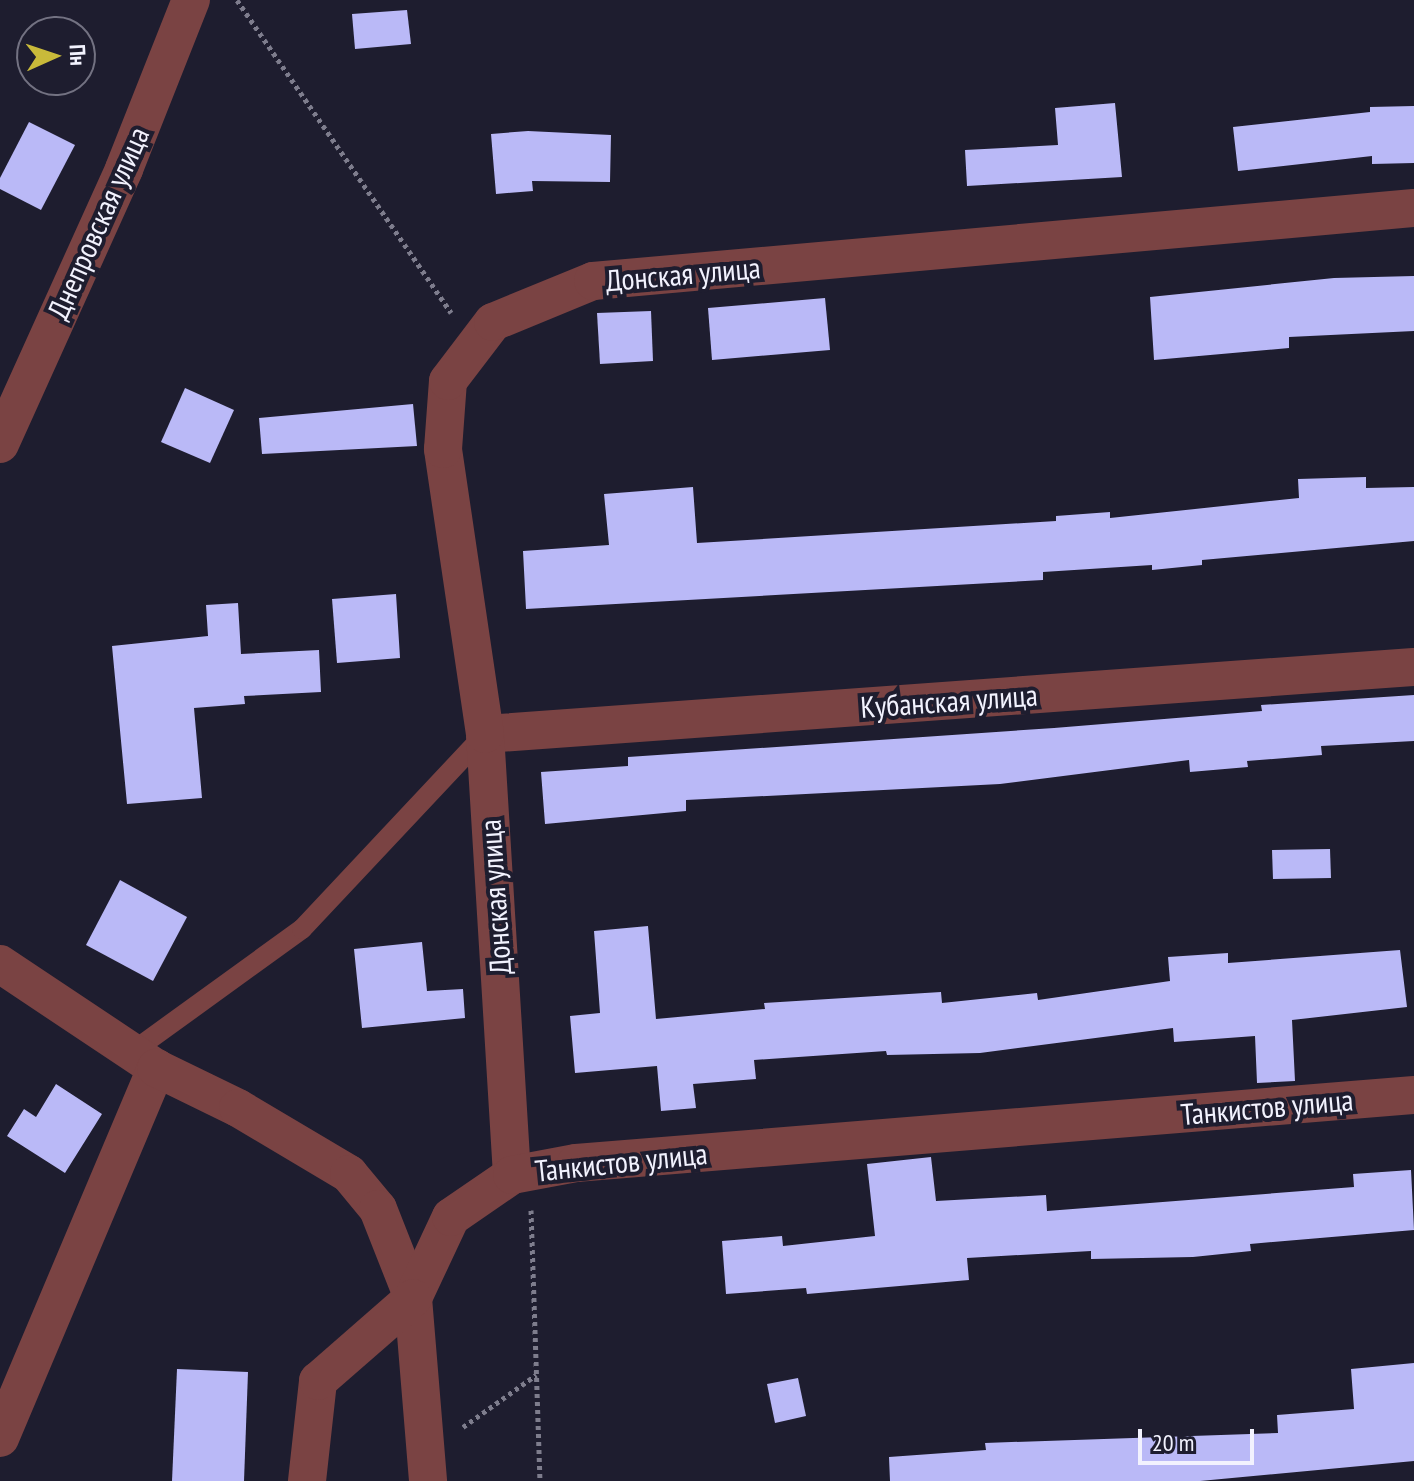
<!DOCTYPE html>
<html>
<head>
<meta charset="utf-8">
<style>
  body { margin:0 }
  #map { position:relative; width:1414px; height:1481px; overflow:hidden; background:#1e1d2f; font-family:"PT Sans Narrow",sans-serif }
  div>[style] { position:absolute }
  .building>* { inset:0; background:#bab9f7 }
  .path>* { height:5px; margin-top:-2.5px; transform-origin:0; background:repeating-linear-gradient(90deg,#7e7d8d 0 4px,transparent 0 8px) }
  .lane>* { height:20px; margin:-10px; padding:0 10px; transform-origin:10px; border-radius:10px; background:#7a4343 }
  .street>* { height:38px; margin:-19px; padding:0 19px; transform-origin:19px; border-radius:19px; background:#7a4343 }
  span { translate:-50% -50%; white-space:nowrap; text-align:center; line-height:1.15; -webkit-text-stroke:8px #1e1d2f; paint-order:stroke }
  .street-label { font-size:30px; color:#f2f2fe }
  .north { position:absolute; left:16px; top:16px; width:80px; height:80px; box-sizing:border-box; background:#1e1d2f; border:2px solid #737282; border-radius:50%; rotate:87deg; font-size:22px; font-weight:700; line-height:32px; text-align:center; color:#f2f2fe }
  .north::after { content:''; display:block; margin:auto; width:28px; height:36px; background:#c9ba3a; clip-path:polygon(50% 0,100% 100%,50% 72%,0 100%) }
  .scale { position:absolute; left:1138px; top:1429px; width:116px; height:36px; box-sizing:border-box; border:4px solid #f2f2fe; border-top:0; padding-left:10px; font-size:24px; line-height:28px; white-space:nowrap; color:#f2f2fe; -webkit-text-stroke:6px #1e1d2f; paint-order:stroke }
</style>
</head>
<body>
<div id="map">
  <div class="building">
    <i style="clip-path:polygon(407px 10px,411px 44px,355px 49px,352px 14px)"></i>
    <i style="clip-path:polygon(1115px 103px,1122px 177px,967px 186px,965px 150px,1058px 145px,1055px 108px)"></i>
    <i style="clip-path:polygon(1414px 106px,1414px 163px,1372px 164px,1372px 156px,1238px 171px,1233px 127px,1370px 112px,1370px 107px)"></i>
    <i style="clip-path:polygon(29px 122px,75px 145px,41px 210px,0 189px,0 178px)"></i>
    <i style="clip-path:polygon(528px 131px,611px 135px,610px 182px,532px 181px,533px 191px,496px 194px,491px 134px)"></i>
    <i style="clip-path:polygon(1414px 276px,1414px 331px,1289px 337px,1289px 348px,1154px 360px,1150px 297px,1334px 278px)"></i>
    <i style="clip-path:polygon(825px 298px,830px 350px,712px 360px,708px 308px)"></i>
    <i style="clip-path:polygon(651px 311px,653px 361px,600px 364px,597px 313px)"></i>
    <i style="clip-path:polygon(185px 388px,234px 410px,210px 463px,161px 442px)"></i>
    <i style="clip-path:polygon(413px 404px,417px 446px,262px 454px,259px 418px)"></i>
    <i style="clip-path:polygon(1366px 477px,1366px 488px,1414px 487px,1414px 541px,1202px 560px,1202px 565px,1152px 570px,1152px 565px,1043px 572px,1043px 580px,526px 609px,523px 551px,609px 545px,604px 494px,693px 487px,697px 543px,1056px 521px,1056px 516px,1110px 512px,1110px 518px,1299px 498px,1298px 479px)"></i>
    <i style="clip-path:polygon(396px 594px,400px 658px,337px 663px,332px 599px)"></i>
    <i style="clip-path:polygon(238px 603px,241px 654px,319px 650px,321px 692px,244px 696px,245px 704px,194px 708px,202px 798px,127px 804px,112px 646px,208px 636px,206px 605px)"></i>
    <i style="clip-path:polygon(1414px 695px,1414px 741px,1321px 746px,1322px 755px,1247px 761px,1248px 767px,1190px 772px,1189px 760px,1000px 784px,686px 800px,686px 811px,545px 824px,541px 772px,628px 766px,628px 757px,1054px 728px,1262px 711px,1261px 705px)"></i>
    <i style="clip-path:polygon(1330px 849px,1331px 878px,1273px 879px,1272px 850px)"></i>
    <i style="clip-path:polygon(120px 880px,187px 917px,153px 981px,86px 945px)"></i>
    <i style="clip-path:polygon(648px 926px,656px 1019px,765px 1009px,764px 1003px,941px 992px,942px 1003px,1037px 993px,1038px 1000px,1170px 981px,1168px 957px,1228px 953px,1228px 963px,1400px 950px,1407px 1007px,1292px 1020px,1295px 1081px,1257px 1083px,1255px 1036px,1174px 1042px,1173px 1028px,980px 1053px,887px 1055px,886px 1051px,754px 1060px,756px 1079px,693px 1084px,696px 1108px,661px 1111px,657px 1066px,575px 1073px,570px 1016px,600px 1013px,594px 931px)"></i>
    <i style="clip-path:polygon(422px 942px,427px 991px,463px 989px,465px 1018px,362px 1028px,354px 949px)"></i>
    <i style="clip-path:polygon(56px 1084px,102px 1114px,65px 1173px,7px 1136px,24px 1109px,36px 1117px)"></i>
    <i style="clip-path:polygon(931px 1157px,936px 1201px,1046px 1195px,1047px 1211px,1354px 1187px,1353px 1174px,1411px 1170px,1414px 1230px,1250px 1244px,1251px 1251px,1193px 1257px,1091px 1259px,1091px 1251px,967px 1258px,969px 1280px,807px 1294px,806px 1288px,726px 1294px,722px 1241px,782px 1236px,783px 1246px,875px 1236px,867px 1164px)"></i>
    <i style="clip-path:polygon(1414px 1363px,1414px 1461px,1200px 1481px,890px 1481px,889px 1457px,986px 1450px,985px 1443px,1278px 1433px,1277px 1415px,1354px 1409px,1351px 1369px)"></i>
    <i style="clip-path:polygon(177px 1369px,248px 1372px,244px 1481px,172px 1481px)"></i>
    <i style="clip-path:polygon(798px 1378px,806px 1416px,775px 1423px,767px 1384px)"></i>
  </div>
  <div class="path">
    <i style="left:237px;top:0;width:379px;rotate:55.6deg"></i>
    <i style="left:531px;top:1210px;width:271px;rotate:88.1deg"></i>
    <i style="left:463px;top:1427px;width:90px;rotate:-35.5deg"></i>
  </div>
  <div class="lane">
    <i style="left:132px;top:1052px;width:210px;rotate:-35.9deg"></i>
    <i style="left:302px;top:929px;width:267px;rotate:-46.8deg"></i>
  </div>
  <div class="street">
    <i style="left:0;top:444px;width:302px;rotate:-65.7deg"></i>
    <i style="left:124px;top:169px;width:182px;rotate:-68.4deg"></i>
    <i style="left:485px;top:734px;width:931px;rotate:-4.13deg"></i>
    <i style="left:0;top:964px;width:187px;rotate:33.7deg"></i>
    <i style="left:512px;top:1175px;width:442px;rotate:-93.5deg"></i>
    <i style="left:485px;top:734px;width:288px;rotate:-98.4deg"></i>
    <i style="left:443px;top:449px;width:68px;rotate:-85.8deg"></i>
    <i style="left:448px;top:381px;width:74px;rotate:-52.7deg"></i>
    <i style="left:493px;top:322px;width:108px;rotate:-22.3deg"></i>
    <i style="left:593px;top:281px;width:824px;rotate:-5.08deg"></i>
    <i style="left:413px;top:1298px;width:184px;rotate:85.3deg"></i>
    <i style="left:0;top:1438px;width:402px;rotate:-67.1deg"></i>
    <i style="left:156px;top:1068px;width:91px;rotate:26deg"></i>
    <i style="left:238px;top:1108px;width:129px;rotate:30.7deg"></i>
    <i style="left:349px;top:1174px;width:45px;rotate:50.4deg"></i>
    <i style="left:378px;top:1209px;width:96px;rotate:68.5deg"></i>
    <i style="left:413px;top:1298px;width:89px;rotate:-64.9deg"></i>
    <i style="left:451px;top:1217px;width:74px;rotate:-34.5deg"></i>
    <i style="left:512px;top:1175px;width:65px;rotate:-10.6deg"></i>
    <i style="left:576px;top:1163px;width:841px;rotate:-4.64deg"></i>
    <i style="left:307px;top:1481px;width:101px;rotate:-83.7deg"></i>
    <i style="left:318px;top:1381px;width:126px;rotate:-41.1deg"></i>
  </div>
  <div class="street-label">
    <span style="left:98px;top:223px;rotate:-66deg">Днепровская улица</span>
    <span style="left:683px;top:274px;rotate:-5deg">Донская улица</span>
    <span style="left:949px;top:701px;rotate:-4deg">Кубанская улица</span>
    <span style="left:495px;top:897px;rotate:-94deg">Донская улица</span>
    <span style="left:1267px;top:1107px;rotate:-5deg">Танкистов улица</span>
    <span style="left:621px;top:1162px;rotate:-6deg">Танкистов улица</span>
  </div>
  <div class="north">Пн</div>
  <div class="scale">20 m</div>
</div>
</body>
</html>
